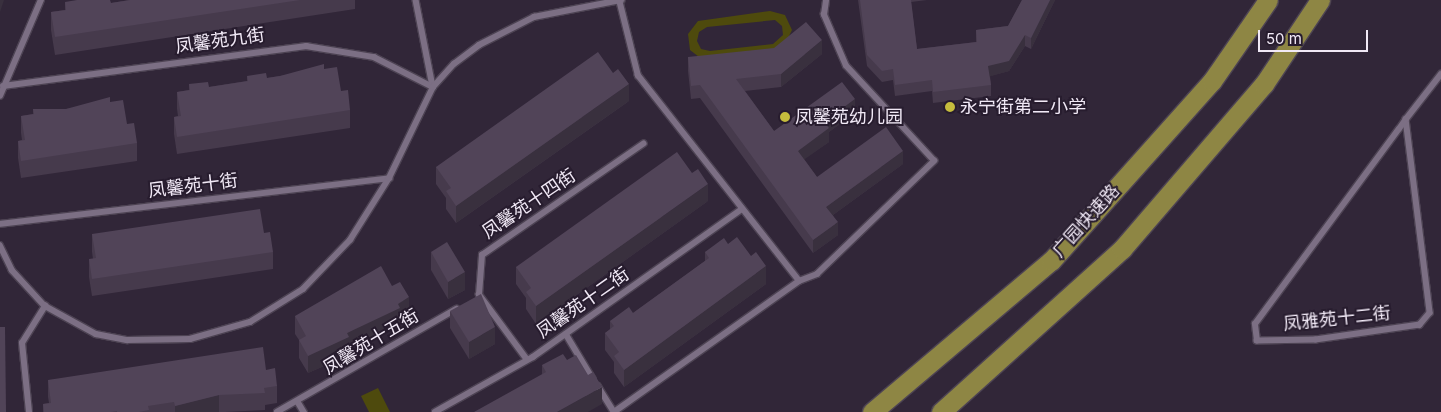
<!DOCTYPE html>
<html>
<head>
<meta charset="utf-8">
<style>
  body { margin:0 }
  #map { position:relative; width:1441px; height:412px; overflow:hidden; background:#312638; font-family:Inter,"Noto Sans SC",sans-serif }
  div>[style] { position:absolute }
  .green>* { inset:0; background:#4e4a0d }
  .roads { filter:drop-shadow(1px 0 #4d4353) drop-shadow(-1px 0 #4d4353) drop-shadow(0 1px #4d4353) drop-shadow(0 -1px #4d4353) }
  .service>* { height:5.5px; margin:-2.75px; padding:0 2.75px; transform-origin:2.75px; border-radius:2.75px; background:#7c6f84 }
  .trunk>* { height:19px; margin:-9.5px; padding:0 9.5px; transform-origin:9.5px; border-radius:9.5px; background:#8e8644 }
  .wall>* { inset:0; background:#463a4c }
  .shaded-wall>* { inset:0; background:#39303e }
  .building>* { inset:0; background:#514458 }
  .dots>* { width:14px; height:14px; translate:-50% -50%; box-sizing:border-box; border:2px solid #271c2e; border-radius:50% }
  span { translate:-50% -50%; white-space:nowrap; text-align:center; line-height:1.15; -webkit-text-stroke:4px #271c2e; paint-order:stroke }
  .street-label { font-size:18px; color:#f1e9f6 }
  .poi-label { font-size:18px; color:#f1e9f6 }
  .left { translate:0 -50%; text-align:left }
  .scale { position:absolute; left:1258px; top:30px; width:110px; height:22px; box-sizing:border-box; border:2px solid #f1e9f6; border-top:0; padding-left:6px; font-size:15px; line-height:18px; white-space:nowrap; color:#f1e9f6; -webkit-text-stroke:4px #271c2e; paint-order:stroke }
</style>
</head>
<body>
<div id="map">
  <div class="green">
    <i style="clip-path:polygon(evenodd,770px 11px,785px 15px,792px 30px,782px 50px,703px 60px,690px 50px,688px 34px,698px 21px,770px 11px,775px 20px,782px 26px,783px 35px,773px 44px,710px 51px,701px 49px,697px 41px,699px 32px,707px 27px,775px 20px)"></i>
    <i style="clip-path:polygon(378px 388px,390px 412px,369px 412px,361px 396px)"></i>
  </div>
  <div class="roads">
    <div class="service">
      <i style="left:416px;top:0;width:89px;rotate:78.9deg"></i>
      <i style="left:3px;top:86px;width:306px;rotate:-7.5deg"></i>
      <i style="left:306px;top:46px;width:69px;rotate:9.2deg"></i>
      <i style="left:374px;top:57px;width:66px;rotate:27deg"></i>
      <i style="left:0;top:96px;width:104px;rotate:-66.9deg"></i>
      <i style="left:1406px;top:119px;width:195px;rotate:82.9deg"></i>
      <i style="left:1430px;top:313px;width:16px;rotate:130deg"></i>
      <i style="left:1420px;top:325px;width:105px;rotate:171.8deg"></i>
      <i style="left:1316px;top:340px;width:59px;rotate:179deg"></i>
      <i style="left:1257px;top:341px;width:17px;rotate:-97deg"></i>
      <i style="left:1255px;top:324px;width:242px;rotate:-53.6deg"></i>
      <i style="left:1399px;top:129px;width:12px;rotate:-55deg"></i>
      <i style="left:1406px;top:119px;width:57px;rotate:-52.1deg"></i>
      <i style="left:0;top:224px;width:392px;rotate:-6.7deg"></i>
      <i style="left:0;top:245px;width:28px;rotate:64deg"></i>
      <i style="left:12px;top:270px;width:49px;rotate:47.5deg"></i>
      <i style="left:45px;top:306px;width:58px;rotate:28.8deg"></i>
      <i style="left:96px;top:334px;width:32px;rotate:11deg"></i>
      <i style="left:127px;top:340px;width:63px;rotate:-0.9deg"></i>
      <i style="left:190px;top:339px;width:62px;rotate:-15.8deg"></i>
      <i style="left:250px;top:322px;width:62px;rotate:-31.9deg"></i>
      <i style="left:303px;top:289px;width:68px;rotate:-46.2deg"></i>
      <i style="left:350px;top:240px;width:73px;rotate:-57.8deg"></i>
      <i style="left:389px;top:178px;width:101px;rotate:-64.2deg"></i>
      <i style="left:433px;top:87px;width:31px;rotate:-48deg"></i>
      <i style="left:454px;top:64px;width:31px;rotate:-37deg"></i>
      <i style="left:479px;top:45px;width:62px;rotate:-27deg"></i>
      <i style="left:534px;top:17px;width:89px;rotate:-11.1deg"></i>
      <i style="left:799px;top:281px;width:19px;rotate:-21deg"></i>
      <i style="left:817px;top:274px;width:163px;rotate:-44deg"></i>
      <i style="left:934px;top:161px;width:129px;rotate:-132.8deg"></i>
      <i style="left:846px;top:66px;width:56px;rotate:-113.3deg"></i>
      <i style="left:824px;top:15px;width:15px;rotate:-82deg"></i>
      <i style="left:566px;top:334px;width:52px;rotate:59deg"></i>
      <i style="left:527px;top:360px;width:81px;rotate:-126.4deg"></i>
      <i style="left:479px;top:295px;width:40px;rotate:-85.7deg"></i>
      <i style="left:482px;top:255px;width:196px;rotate:-34.6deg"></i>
      <i style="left:598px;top:386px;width:31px;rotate:58deg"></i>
      <i style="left:614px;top:412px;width:227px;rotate:-35.3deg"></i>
      <i style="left:799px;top:281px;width:261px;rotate:-128.1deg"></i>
      <i style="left:638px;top:76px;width:78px;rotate:-104deg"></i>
      <i style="left:298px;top:402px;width:12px;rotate:59deg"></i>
      <i style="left:29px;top:412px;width:69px;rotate:-95.8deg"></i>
      <i style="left:22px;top:343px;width:44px;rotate:-58.1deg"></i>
      <i style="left:277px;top:412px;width:207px;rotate:-29.9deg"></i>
      <i style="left:435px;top:412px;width:112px;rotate:-29.3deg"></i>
      <i style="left:533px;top:357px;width:256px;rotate:-35.3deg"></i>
    </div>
    <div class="trunk">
      <i style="left:872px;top:412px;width:234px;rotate:-40.2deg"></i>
      <i style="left:1051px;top:261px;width:241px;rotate:-48.2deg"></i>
      <i style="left:1212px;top:81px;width:98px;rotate:-55.3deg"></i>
      <i style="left:941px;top:412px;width:244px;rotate:-42deg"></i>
      <i style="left:1122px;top:249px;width:218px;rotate:-49.3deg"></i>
      <i style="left:1264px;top:84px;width:101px;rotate:-56.3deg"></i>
    </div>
  </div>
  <div class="wall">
    <i style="clip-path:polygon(130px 0,355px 0,355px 9px,55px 55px,51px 30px,51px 12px,65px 10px,65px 2px,111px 3px)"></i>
    <i style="clip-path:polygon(858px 0,927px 0,911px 2px,917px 49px,976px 42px,976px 30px,1008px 26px,1022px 0,1055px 0,1031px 49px,1025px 46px,1009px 71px,990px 76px,991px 85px,991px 96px,933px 103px,932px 91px,895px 96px,893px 80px,882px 82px,867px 66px)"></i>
    <i style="clip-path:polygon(822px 54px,781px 87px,745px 91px,774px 131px,855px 113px,829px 132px,829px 142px,804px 159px,817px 177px,903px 164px,833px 215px,838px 235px,813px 253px,700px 98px,691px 99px,688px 71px,688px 57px)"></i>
    <i style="clip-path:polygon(324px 69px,341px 91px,350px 110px,350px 128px,177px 154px,174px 134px,174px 117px,178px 116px,177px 109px,177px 92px,189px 90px,189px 84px,209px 87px,247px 81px,247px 76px,267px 78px)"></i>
    <i style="clip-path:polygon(629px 101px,456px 223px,446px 209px,446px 198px,436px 184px,436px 167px)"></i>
    <i style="clip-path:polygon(110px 102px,127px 124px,137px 143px,137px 161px,21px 178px,18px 158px,18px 141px,22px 140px,21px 133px,21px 116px,33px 114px,33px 109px,66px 109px)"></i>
    <i style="clip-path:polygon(708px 201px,536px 324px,526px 309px,526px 298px,516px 284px,516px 267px)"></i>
    <i style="clip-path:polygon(264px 233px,273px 252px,273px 269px,92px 296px,89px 277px,89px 259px,93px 259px,92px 252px,92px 234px)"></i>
    <i style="clip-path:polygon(728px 244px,766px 284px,624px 387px,614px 373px,614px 362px,605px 350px,605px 333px,610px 330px,610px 321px,633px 313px,705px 261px,705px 252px)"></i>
    <i style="clip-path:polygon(431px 252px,465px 290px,448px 299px,431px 270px)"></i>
    <i style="clip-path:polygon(450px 311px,495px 344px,469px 359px,450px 328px)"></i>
    <i style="clip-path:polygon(409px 315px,400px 320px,400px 325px,349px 349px,349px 355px,308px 373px,299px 358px,299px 340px,295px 334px,295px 316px)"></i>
    <i style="clip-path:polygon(567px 360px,602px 404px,542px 374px,542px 365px)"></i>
    <i style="clip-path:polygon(266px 370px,277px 386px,277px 403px,265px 405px,265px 410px,225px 412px,43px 412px,43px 404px,49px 403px,48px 397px,48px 380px)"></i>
  </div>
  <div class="shaded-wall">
    <i style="clip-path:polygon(0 0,4px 0,0 12px)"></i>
    <i style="clip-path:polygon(1050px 0,1055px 0,1031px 49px,1031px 38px)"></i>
    <i style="clip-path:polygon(1025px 35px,1025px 46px,1009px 71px,988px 77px,988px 66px)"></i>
    <i style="clip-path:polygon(822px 40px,822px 54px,781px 87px,781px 74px)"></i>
    <i style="clip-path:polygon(629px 84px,629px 101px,456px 223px,456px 206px)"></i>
    <i style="clip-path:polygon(855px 99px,855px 113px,829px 132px,829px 142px,798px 164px,798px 151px,824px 122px)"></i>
    <i style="clip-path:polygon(903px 151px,903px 164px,826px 220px,826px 207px)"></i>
    <i style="clip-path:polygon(708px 184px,708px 201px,536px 324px,536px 306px)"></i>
    <i style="clip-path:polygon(838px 222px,838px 235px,813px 253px,813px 240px)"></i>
    <i style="clip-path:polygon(766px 266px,766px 284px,624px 387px,624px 370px)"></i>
    <i style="clip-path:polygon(465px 272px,465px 290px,448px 299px,448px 282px)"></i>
    <i style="clip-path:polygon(409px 297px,409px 315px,400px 320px,400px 325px,349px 349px,349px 355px,308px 373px,308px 356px)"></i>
    <i style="clip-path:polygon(495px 327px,495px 344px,469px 359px,469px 342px)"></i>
    <i style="clip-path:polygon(602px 387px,602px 404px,588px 412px,557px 412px)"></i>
    <i style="clip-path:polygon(219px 395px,219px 412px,175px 412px,175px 406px)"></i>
  </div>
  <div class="building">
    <i style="clip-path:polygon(77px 0,110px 0,111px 3px,130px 0,300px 0,55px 37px,51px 12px,66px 10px,65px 2px)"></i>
    <i style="clip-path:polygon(860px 0,911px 0,917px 49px,977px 42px,976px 30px,1008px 26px,1022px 0,1050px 0,1031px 38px,1025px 35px,1009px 61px,988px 66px,991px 85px,933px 92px,932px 80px,895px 85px,893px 69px,882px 71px,867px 55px)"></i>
    <i style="clip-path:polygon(806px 22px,822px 40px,781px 74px,736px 79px,774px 131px,842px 82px,855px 99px,824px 122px,829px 128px,798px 151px,817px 177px,886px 127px,903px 151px,826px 207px,838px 222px,813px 240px,700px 85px,691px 86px,688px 57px,774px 48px)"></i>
    <i style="clip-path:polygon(598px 52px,613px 73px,618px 69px,629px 84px,456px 206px,446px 191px,451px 188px,436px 167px)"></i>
    <i style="clip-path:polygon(324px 64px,324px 69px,337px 67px,341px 91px,348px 90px,350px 110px,177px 137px,174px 117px,181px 116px,177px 92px,190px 90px,189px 84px,208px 82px,209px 87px,248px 81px,247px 76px,266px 73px,267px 78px,280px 76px)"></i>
    <i style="clip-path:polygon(110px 97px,110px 102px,123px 100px,127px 124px,134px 123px,137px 143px,21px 161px,18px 141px,25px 140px,21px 116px,34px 114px,33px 109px,66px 109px)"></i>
    <i style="clip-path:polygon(677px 152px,692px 173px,698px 169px,708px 184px,536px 306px,526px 292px,531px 288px,516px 267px)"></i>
    <i style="clip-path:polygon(260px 209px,264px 233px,270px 232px,273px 252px,92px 279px,89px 259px,96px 258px,92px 234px)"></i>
    <i style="clip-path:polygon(737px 237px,751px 256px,756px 252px,766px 266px,624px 370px,614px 356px,619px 352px,605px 333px,614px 326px,610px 321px,629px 307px,633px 313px,709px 258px,705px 252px,724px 238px,728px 244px)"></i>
    <i style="clip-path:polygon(447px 242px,465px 272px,448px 282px,431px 252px)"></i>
    <i style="clip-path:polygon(381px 266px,392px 286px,400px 282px,409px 297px,398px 304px,400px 308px,347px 333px,349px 337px,308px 356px,299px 340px,306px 336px,295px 316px)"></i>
    <i style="clip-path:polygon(481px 294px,495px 327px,469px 342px,450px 311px)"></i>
    <i style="clip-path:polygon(0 327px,5px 327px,6px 412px,0 412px)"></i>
    <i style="clip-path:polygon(263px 347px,266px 370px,275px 368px,277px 386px,264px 388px,265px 393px,219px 395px,175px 406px,174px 402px,148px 406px,149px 410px,139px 412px,117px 412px,117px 411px,111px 412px,44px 412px,43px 404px,51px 403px,48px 380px)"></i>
    <i style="clip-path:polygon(563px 354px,567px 360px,576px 355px,588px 375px,593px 372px,602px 387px,557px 412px,474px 412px,546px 372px,542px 365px)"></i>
  </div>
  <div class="dots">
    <i style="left:950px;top:107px;background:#c5bc3d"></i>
    <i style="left:785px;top:117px;background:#c5bc3d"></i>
  </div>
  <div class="street-label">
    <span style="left:220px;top:41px;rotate:-8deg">凤馨苑九街</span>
    <span style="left:193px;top:186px;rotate:-7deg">凤馨苑十街</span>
    <span style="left:529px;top:204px;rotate:-34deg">凤馨苑十四街</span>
    <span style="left:1086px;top:221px;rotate:-48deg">广园快速路</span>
    <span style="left:583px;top:303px;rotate:-35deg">凤馨苑十二街</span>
    <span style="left:1337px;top:319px;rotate:-6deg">凤雅苑十二街</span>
    <span style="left:371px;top:342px;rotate:-31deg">凤馨苑十五街</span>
  </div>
  <div class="poi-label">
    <span class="left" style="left:960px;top:107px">永宁街第二小学</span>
    <span class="left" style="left:795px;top:117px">凤馨苑幼儿园</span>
  </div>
  <div class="scale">50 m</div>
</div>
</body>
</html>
